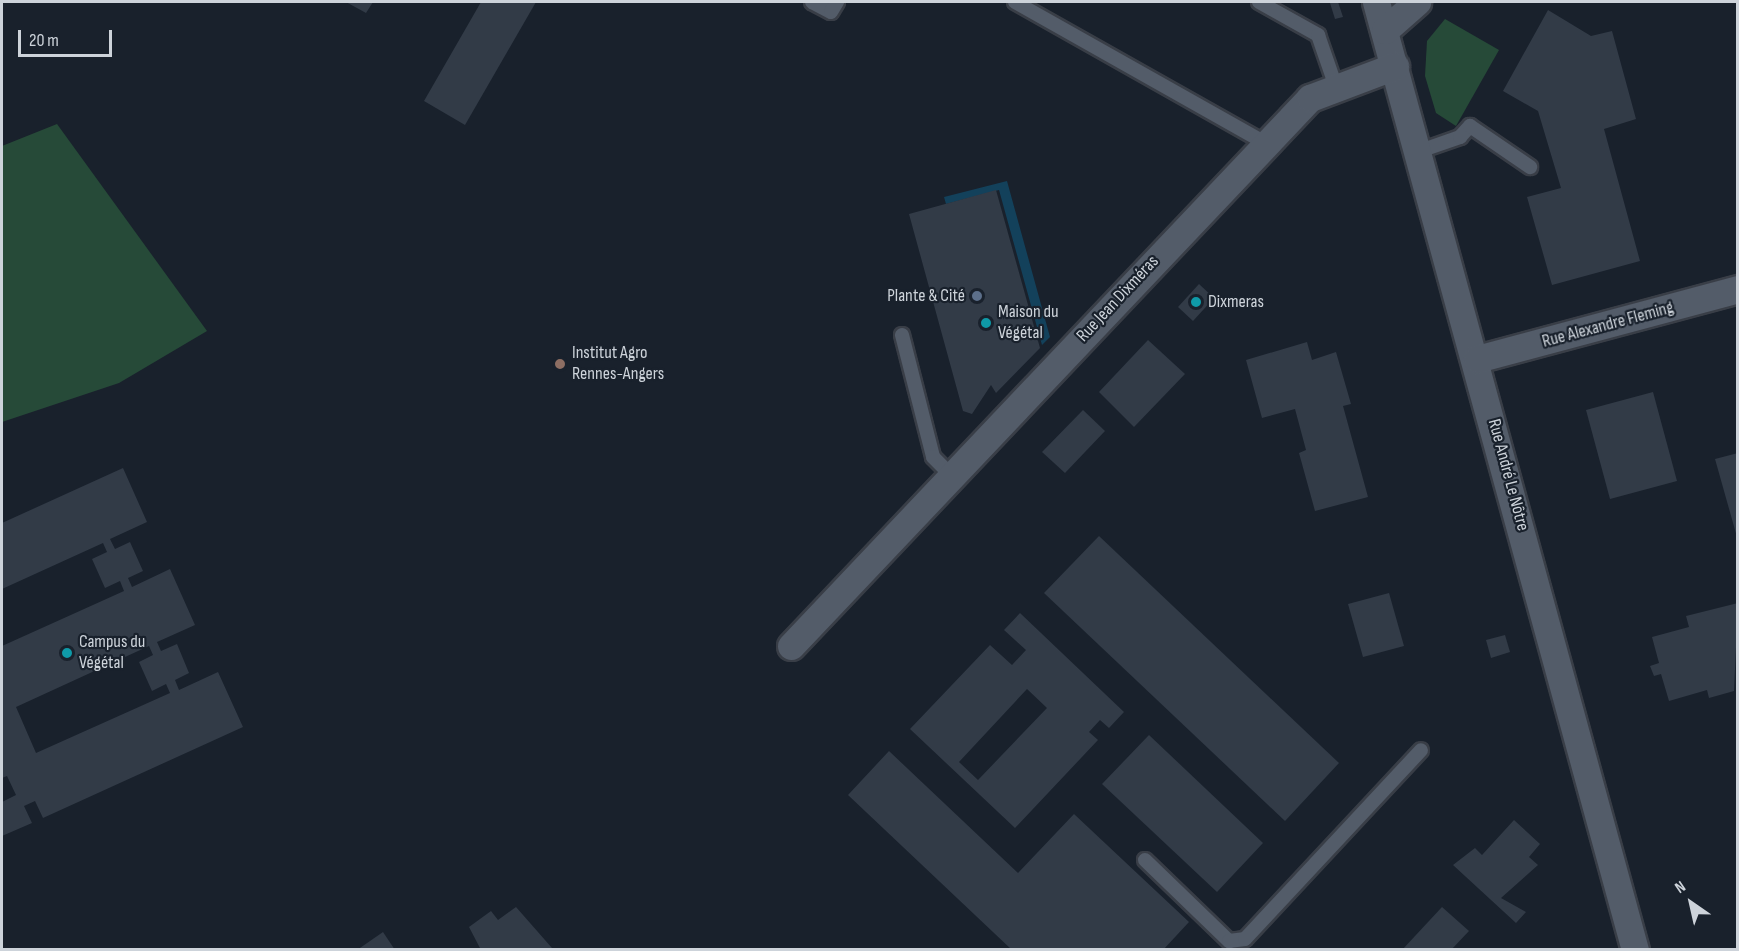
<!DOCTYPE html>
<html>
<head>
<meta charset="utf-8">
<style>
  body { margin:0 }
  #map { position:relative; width:1739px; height:951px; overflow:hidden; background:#19212c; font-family:"Sofia Sans Condensed",sans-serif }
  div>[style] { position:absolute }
  .green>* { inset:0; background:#264a38 }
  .water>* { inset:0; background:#13415b }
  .building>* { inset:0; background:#323b47 }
  .roads { filter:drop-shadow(2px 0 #393e47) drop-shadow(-2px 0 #393e47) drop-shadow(0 2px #393e47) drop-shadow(0 -2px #393e47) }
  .lane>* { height:14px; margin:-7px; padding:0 7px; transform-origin:7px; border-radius:7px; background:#535c69 }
  .street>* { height:27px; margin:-13.5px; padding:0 13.5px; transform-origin:13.5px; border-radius:13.5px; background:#535c69 }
  .dots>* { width:16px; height:16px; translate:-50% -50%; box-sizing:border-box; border:3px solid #19212c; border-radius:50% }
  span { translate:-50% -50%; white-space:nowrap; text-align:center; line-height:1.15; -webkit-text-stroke:4.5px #19212c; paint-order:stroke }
  .poi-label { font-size:18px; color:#cdd3da }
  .right { translate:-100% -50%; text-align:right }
  .left { translate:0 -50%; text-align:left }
  .street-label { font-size:18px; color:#cdd3da }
  .frame { position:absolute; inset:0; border:3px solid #cdd3da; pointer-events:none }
  .north { position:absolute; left:1661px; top:873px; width:60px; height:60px; -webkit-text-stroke:4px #19212c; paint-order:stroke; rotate:326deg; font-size:16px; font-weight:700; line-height:24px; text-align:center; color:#cdd3da }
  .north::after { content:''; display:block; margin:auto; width:21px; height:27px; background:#cdd3da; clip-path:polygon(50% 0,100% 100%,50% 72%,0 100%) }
  .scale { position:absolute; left:18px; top:30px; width:94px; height:27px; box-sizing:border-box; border:3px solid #cdd3da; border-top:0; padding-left:8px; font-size:18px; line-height:21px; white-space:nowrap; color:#cdd3da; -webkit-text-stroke:4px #19212c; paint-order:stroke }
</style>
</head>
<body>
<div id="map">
  <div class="green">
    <i style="clip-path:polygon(1445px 19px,1499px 50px,1456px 126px,1436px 113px,1425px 76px,1427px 41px)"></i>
    <i style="clip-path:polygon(57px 124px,207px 331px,119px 383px,2px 422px,2px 146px)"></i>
  </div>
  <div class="water">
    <i style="clip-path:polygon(1007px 181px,1050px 337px,1042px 345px,999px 190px,946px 204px,944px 197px)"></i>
  </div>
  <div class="building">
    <i style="clip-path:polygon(346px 2px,373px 2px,366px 13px)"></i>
    <i style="clip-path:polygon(481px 2px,536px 2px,465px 125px,424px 101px)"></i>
    <i style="clip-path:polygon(1338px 2px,1343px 17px,1335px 19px,1330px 3px)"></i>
    <i style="clip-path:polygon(1548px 10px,1591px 36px,1612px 31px,1636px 119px,1604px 129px,1640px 261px,1552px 285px,1527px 197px,1561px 188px,1538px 111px,1503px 91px)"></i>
    <i style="clip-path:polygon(996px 190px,1040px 348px,996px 393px,991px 385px,972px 414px,963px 411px,909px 214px)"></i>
    <i style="clip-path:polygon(1199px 284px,1214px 298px,1193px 321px,1178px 307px)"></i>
    <i style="clip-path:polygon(1148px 340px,1185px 374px,1134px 427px,1099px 392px)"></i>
    <i style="clip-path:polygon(1307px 342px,1312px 360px,1336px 352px,1351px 404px,1343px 406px,1368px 497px,1315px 511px,1299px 453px,1306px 450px,1295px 409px,1262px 418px,1246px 360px)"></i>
    <i style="clip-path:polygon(1653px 392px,1677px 481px,1610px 499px,1586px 410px)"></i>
    <i style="clip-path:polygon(1083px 410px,1105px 431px,1065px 473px,1042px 452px)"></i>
    <i style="clip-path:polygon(1738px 453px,1738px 537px,1737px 537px,1715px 459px)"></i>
    <i style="clip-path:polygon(evenodd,123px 468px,147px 522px,110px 539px,115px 549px,130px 542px,143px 571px,128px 578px,132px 587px,170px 569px,195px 625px,157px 642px,161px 651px,177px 644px,189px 673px,175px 680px,179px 690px,218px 672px,243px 727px,43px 818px,35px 801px,24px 806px,32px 823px,2px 836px,2px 802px,16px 795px,7px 776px,2px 778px,2px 646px,124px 591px,120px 581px,105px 588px,92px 559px,107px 552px,103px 543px,2px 589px,2px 523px,123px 468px,149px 646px,153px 655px,139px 662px,152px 691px,166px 684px,170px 693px,36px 753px,16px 707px,149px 646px)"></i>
    <i style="clip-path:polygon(1099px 536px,1339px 763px,1285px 821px,1044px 593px)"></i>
    <i style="clip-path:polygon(1389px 593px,1404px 646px,1363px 657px,1348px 604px)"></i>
    <i style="clip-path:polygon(1738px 603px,1734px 691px,1709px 698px,1707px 690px,1669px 701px,1661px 674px,1654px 676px,1650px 666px,1659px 663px,1652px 637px,1689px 627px,1686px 616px)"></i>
    <i style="clip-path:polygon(evenodd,1020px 613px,1124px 712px,1109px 728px,1100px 720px,1089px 732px,1098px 740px,1015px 828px,910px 729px,990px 645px,1012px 665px,1026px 650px,1004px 630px,1020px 613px,1027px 689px,1047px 708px,978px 780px,959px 762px,1027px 689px)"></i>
    <i style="clip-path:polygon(1505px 635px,1510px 652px,1491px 658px,1486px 640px)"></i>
    <i style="clip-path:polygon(1149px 735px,1263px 843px,1217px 892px,1102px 784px)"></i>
    <i style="clip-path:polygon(889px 751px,1018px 873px,1074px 814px,1189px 922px,1163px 950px,1012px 950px,848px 795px)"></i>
    <i style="clip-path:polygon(1514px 820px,1540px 844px,1529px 857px,1538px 865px,1501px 898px,1526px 912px,1516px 923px,1453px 865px,1475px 848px,1482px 855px)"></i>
    <i style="clip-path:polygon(516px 907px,552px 948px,481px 950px,469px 927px,491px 911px,498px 920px)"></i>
    <i style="clip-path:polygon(1442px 907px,1469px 931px,1451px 950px,1402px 950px)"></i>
    <i style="clip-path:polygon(383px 932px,395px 950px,357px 950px)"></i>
  </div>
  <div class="roads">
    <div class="lane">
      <i style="left:812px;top:2px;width:21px;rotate:28deg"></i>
      <i style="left:831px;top:12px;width:12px;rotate:-59deg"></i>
      <i style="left:1015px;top:2px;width:287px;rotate:29.4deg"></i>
      <i style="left:1259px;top:2px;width:68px;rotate:29.2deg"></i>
      <i style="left:1318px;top:35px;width:55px;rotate:70.9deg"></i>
      <i style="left:1417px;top:152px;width:46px;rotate:-19.2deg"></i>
      <i style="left:1460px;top:137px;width:15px;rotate:-48deg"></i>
      <i style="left:1470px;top:126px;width:73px;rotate:34.3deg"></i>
      <i style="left:902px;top:335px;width:126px;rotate:75.7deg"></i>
      <i style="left:933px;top:457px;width:25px;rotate:45deg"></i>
      <i style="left:1145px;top:860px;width:117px;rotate:44deg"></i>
      <i style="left:1229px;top:941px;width:16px;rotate:-7deg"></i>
      <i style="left:1245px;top:939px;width:258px;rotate:-47deg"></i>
    </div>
    <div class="street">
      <i style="left:1376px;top:2px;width:983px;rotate:74.72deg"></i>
      <i style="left:1385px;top:30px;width:43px;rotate:-41.2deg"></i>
      <i style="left:1477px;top:359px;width:270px;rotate:-15deg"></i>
      <i style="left:791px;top:646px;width:755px;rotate:-46.56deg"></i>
      <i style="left:1310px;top:98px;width:91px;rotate:-20.6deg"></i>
    </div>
  </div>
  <div class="dots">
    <i style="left:977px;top:296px;background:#5c6f8a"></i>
    <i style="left:1196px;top:302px;background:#0f9aa8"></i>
    <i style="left:986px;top:323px;background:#0f9aa8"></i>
    <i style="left:560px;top:364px;background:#8d6e63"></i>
    <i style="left:67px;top:653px;background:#0f9aa8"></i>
  </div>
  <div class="poi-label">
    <span class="right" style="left:965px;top:296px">Plante &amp; Cité</span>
    <span class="left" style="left:1208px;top:302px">Dixmeras</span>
    <span class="left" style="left:998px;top:323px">Maison du<br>Végétal</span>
    <span class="left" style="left:572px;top:364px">Institut Agro<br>Rennes-Angers</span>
    <span class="left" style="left:79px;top:653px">Campus du<br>Végétal</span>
  </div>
  <div class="street-label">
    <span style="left:1118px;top:299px;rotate:-47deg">Rue Jean Dixméras</span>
    <span style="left:1608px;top:325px;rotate:-15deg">Rue Alexandre Fleming</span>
    <span style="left:1508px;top:475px;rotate:75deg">Rue André Le Nôtre</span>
  </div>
  <div class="frame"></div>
  <div class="north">N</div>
  <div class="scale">20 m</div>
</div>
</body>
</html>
